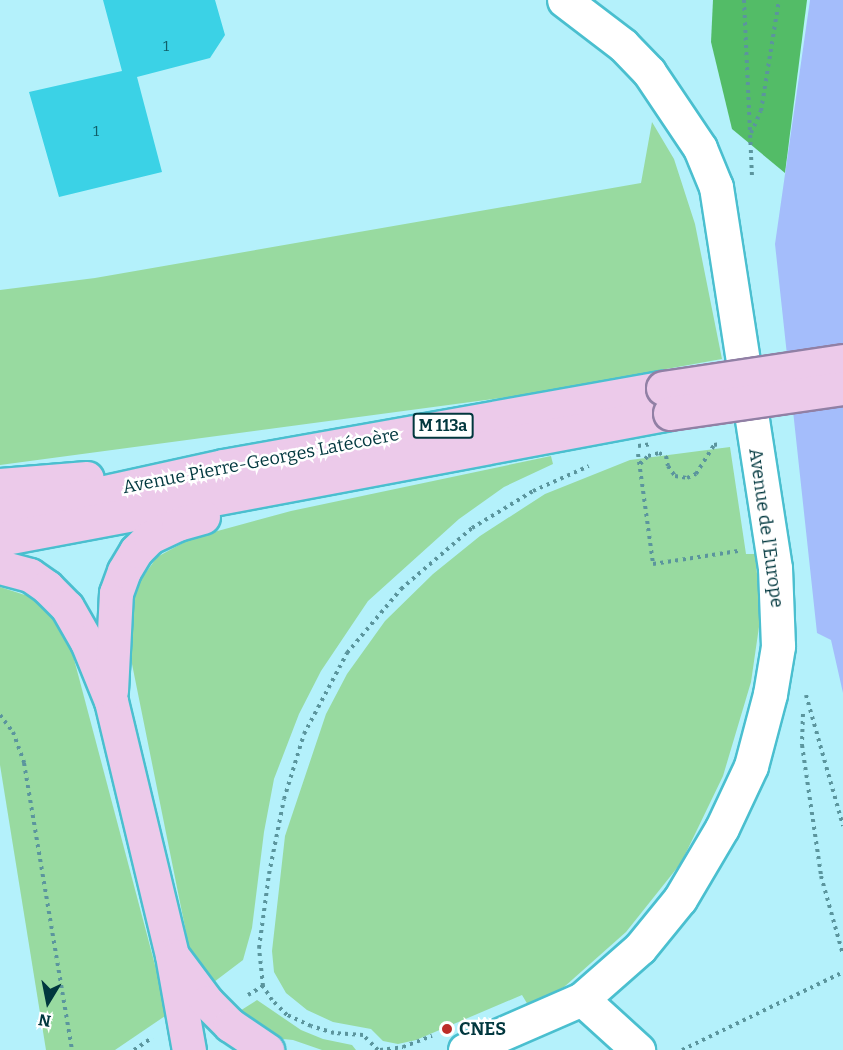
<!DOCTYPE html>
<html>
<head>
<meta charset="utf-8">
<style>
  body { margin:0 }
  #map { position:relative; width:843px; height:1050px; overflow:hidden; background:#b4f1fb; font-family:Bitter,serif }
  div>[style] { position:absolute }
  .green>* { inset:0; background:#98daa0 }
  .forest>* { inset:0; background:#53bc67 }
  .water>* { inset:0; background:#a4bdfb }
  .building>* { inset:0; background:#3bd2e6 }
  .path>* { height:4px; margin-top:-2px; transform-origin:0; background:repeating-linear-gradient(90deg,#5b959d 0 3px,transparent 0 7.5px) }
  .roads { filter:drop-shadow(2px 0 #4abfcf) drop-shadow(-2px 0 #4abfcf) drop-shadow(0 2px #4abfcf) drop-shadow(0 -2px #4abfcf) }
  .minor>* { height:33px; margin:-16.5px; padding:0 16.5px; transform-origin:16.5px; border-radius:16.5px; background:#fff }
  .major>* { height:33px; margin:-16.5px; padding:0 16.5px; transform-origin:16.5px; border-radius:16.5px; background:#eccaea }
  .path-bridge>* { height:4px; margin-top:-2px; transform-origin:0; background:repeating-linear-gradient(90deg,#5b959d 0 3px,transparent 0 7.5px) }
  .bridges { filter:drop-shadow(2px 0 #9180a5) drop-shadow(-2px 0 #9180a5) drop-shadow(0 2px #9180a5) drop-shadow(0 -2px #9180a5) }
  .major-bridge>* { height:33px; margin:-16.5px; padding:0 16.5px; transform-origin:16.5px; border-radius:16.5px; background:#eccaea }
  .dots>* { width:16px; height:16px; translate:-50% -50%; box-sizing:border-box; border:3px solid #fff; border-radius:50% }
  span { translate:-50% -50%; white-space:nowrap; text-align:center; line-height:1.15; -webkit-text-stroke:5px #fff; paint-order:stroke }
  .number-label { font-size:15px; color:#105e68 }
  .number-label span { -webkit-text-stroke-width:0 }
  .shield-label span { padding:2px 4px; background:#fff; border:2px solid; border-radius:4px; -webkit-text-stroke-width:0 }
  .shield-label { font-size:16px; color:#01373e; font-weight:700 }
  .street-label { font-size:18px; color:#01373e }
  .poi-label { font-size:18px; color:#01373e; font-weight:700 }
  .left { translate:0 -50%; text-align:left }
  .north { position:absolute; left:18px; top:972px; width:60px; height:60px; -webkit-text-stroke:4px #fff; paint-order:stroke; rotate:190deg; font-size:16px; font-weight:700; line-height:24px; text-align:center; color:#01373e }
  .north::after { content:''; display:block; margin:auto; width:21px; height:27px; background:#01373e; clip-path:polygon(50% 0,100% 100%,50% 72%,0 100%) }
</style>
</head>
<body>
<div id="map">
  <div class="green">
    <i style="clip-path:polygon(652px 122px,674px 159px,695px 224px,722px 359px,516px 396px,0 465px,0 290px,95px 278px,641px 183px)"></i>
    <i style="clip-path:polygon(730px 447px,746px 554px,755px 554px,761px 613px,751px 682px,723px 776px,681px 863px,626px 932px,564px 987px,528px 1005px,522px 995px,416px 1040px,398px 1044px,383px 1041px,371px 1029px,333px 1022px,307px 1010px,286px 993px,274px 972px,272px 951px,285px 836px,326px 714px,347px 674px,385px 621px,433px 574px,480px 536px,545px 494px,630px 460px)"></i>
    <i style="clip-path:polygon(551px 456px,553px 464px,504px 487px,459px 519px,368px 601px,321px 671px,299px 714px,274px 779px,264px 832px,252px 928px,243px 960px,210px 985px,189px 947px,132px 664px,127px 623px,135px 588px,157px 557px,192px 538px,291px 511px)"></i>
    <i style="clip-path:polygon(0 587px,28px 596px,49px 609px,70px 644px,168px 1014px,115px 1050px,46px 1050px,0 765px)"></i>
    <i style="clip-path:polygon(257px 1000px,301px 1030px,323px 1039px,352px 1045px,356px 1050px,322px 1050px,293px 1040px,273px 1038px,235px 1014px)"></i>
  </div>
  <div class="forest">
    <i style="clip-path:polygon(713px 0,807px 0,785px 173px,732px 129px,711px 42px)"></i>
  </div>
  <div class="water">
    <i style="clip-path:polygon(810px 0,843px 0,843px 693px,831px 640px,817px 633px,775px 244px)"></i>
  </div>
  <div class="building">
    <i style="clip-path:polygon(103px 0,215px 0,225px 35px,210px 58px,137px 77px,162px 172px,59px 197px,29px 92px,122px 71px)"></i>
  </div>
  <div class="path">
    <i style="left:744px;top:0;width:176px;rotate:87.4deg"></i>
    <i style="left:751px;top:133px;width:24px;rotate:-66deg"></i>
    <i style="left:761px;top:111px;width:112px;rotate:-80.8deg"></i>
    <i style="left:638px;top:454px;width:111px;rotate:82.2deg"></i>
    <i style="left:653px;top:564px;width:86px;rotate:-8.7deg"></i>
    <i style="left:640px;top:464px;width:11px;rotate:-45deg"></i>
    <i style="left:648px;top:456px;width:11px;rotate:-15deg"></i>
    <i style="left:659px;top:453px;width:8px;rotate:23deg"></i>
    <i style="left:666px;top:456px;width:10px;rotate:79deg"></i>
    <i style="left:668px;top:466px;width:12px;rotate:55deg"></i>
    <i style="left:675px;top:476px;width:12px;rotate:9deg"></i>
    <i style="left:687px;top:478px;width:10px;rotate:-24deg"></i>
    <i style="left:696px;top:474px;width:34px;rotate:-58deg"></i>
    <i style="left:714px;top:445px;width:6px;rotate:-9deg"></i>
    <i style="left:806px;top:695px;width:136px;rotate:74.2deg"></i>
    <i style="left:803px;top:714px;width:31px;rotate:92deg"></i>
    <i style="left:802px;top:745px;width:132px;rotate:81.7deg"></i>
    <i style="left:821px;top:876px;width:82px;rotate:74.4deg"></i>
    <i style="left:0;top:715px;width:21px;rotate:53deg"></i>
    <i style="left:13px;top:732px;width:33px;rotate:70deg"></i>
    <i style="left:24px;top:763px;width:291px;rotate:80.5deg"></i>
    <i style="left:248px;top:995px;width:17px;rotate:-31deg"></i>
    <i style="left:134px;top:1050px;width:22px;rotate:-34deg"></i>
    <i style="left:378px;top:1050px;width:21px;rotate:-135deg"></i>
    <i style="left:363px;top:1035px;width:29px;rotate:-176deg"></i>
    <i style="left:334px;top:1033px;width:24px;rotate:-163deg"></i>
    <i style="left:311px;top:1026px;width:26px;rotate:-155deg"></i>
    <i style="left:287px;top:1015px;width:21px;rotate:-135deg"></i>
    <i style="left:272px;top:1000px;width:17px;rotate:-123deg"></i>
    <i style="left:263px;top:986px;width:38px;rotate:-96deg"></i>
    <i style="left:259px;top:948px;width:75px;rotate:-82.3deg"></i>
    <i style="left:269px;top:874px;width:76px;rotate:-78.7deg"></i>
    <i style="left:284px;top:799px;width:68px;rotate:-72.9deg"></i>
    <i style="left:304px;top:734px;width:92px;rotate:-62deg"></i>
    <i style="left:347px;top:653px;width:84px;rotate:-49.8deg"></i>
    <i style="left:401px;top:589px;width:94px;rotate:-40.7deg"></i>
    <i style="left:472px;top:528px;width:71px;rotate:-31.2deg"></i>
    <i style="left:533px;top:491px;width:61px;rotate:-24.1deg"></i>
    <i style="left:380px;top:1050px;width:23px;rotate:-7deg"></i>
    <i style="left:403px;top:1047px;width:31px;rotate:-21deg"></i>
    <i style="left:682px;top:1050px;width:179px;rotate:-25.8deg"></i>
  </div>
  <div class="roads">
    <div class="minor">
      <i style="left:582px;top:999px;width:76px;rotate:42.3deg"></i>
      <i style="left:465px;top:1050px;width:128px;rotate:-23.6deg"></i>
      <i style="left:582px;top:999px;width:77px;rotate:-41.3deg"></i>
      <i style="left:640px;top:948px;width:63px;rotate:-50.8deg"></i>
      <i style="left:680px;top:899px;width:82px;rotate:-59.4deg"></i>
      <i style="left:722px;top:828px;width:68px;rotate:-64.9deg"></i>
      <i style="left:751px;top:766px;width:74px;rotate:-75.2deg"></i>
      <i style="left:770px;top:694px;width:49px;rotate:-80.5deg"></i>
      <i style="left:778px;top:646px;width:78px;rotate:-92.2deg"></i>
      <i style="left:775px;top:568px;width:386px;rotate:-98.8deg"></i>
      <i style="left:716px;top:187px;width:42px;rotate:-112.3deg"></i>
      <i style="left:700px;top:148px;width:92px;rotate:-123.9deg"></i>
      <i style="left:649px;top:72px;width:37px;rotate:-134deg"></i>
      <i style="left:623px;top:45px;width:74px;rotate:-142.7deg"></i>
    </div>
    <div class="major">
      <i style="left:0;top:485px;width:87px;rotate:-4.6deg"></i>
      <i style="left:0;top:515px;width:228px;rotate:-12.4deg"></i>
      <i style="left:223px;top:466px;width:447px;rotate:-10.1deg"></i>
      <i style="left:0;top:539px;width:682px;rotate:-10.65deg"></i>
      <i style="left:0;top:567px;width:31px;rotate:15deg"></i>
      <i style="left:30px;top:575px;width:21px;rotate:35deg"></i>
      <i style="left:47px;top:587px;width:28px;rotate:45deg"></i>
      <i style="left:67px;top:607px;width:40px;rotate:60.3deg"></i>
      <i style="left:87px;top:642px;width:64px;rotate:67.9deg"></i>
      <i style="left:111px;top:701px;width:261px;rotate:76.5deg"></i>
      <i style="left:172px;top:955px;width:97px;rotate:79.9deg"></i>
      <i style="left:111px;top:691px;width:98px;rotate:-87.1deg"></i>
      <i style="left:116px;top:593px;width:23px;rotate:-70deg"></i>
      <i style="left:124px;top:571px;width:23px;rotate:-59deg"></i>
      <i style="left:136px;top:551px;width:20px;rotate:-45deg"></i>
      <i style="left:150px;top:537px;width:31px;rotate:-25deg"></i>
      <i style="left:178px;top:524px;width:26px;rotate:-16deg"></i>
      <i style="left:175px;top:959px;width:54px;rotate:53.3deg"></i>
      <i style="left:207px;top:1002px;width:33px;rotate:45deg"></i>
      <i style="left:230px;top:1025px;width:45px;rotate:34deg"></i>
    </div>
  </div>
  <div class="path-bridge">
    <i style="left:638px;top:446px;width:14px;rotate:-8deg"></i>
  </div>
  <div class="bridges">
    <div class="major-bridge">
      <i style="left:663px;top:388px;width:182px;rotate:-8.5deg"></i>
      <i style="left:670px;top:413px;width:175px;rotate:-8.2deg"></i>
    </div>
  </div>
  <div class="dots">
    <i style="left:447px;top:1029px;background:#bc2d28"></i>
  </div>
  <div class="number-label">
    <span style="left:166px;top:47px">1</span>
    <span style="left:96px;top:132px">1</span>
  </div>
  <div class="shield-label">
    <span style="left:443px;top:426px">M 113a</span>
  </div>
  <div class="street-label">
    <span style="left:261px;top:461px;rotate:-11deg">Avenue Pierre-Georges Latécoère</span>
    <span style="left:766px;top:528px;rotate:82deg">Avenue de l'Europe</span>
  </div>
  <div class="poi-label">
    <span class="left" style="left:459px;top:1029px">CNES</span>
  </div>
  <div class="north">N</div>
</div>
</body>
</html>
